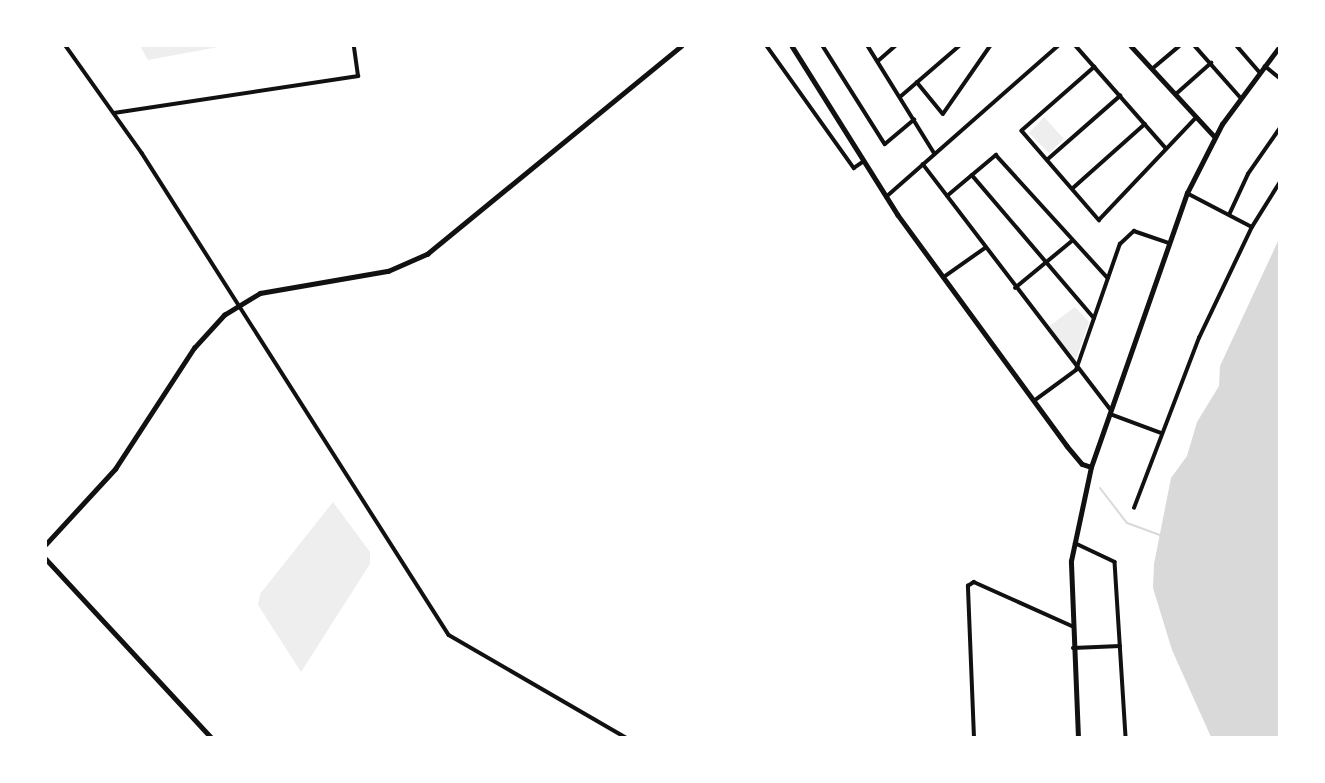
<!DOCTYPE html>
<html>
<head>
<meta charset="utf-8">
<style>
  body { margin:0 }
  #map { position:relative; width:1325px; height:783px; overflow:hidden; background:#fff; font-family:Helvetica,sans-serif }
  div>[style] { position:absolute }
  .green>* { inset:0; background:#eee }
  .water>* { inset:0; background:#d9d9d9 }
  .stream>* { height:2px; margin:-1px; padding:0 1px; transform-origin:1px; border-radius:1px; background:#d9d9d9 }
  .minor>* { height:3.5px; margin:-1.75px; padding:0 1.75px; transform-origin:1.75px; border-radius:1.75px; background:#111 }
  .tertiary>* { height:4.5px; margin:-2.25px; padding:0 2.25px; transform-origin:2.25px; border-radius:2.25px; background:#111 }
  .secondary>* { height:4.5px; margin:-2.25px; padding:0 2.25px; transform-origin:2.25px; border-radius:2.25px; background:#111 }
  span { translate:-50% -50%; white-space:nowrap; text-align:center; line-height:1.15; -webkit-text-stroke:6px #fff; paint-order:stroke }
  .frame { position:absolute; inset:0; border:47px solid #fff; pointer-events:none }
</style>
</head>
<body>
<div id="map">
  <div class="green">
    <i style="clip-path:polygon(140px 46px,224px 46px,148px 60px)"></i>
    <i style="clip-path:polygon(1044px 117px,1064px 139px,1049px 153px,1029px 133px)"></i>
    <i style="clip-path:polygon(1075px 307px,1089px 322px,1076px 359px,1072px 360px,1048px 327px)"></i>
    <i style="clip-path:polygon(333px 502px,370px 552px,370px 564px,301px 672px,258px 605px,260px 594px)"></i>
  </div>
  <div class="water">
    <i style="clip-path:polygon(1279px 239px,1279px 737px,1211px 737px,1172px 650px,1153px 588px,1154px 564px,1171px 478px,1187px 456px,1197px 422px,1219px 386px,1220px 366px)"></i>
  </div>
  <div class="stream">
    <i style="left:1100px;top:488px;width:44px;rotate:52.4deg"></i>
    <i style="left:1127px;top:523px;width:35px;rotate:20deg"></i>
  </div>
  <div class="minor">
    <i style="left:66px;top:46px;width:131px;rotate:54.6deg"></i>
    <i style="left:142px;top:153px;width:571px;rotate:57.51deg"></i>
    <i style="left:449px;top:635px;width:206px;rotate:30.1deg"></i>
    <i style="left:767px;top:46px;width:150px;rotate:54.5deg"></i>
    <i style="left:854px;top:168px;width:12px;rotate:-35deg"></i>
    <i style="left:823px;top:46px;width:116px;rotate:57.7deg"></i>
    <i style="left:885px;top:144px;width:38px;rotate:-40deg"></i>
    <i style="left:868px;top:46px;width:127px;rotate:58.2deg"></i>
    <i style="left:1076px;top:46px;width:136px;rotate:48.6deg"></i>
    <i style="left:1195px;top:46px;width:69px;rotate:48.5deg"></i>
    <i style="left:1237px;top:46px;width:35px;rotate:49deg"></i>
    <i style="left:878px;top:61px;width:23px;rotate:-41deg"></i>
    <i style="left:1265px;top:66px;width:19px;rotate:39deg"></i>
    <i style="left:1095px;top:67px;width:97px;rotate:138.8deg"></i>
    <i style="left:1022px;top:131px;width:118px;rotate:49.1deg"></i>
    <i style="left:1099px;top:220px;width:139px;rotate:-46.5deg"></i>
    <i style="left:1152px;top:69px;width:35px;rotate:-40deg"></i>
    <i style="left:917px;top:82px;width:41px;rotate:50.9deg"></i>
    <i style="left:943px;top:114px;width:83px;rotate:-55.3deg"></i>
    <i style="left:1176px;top:94px;width:47px;rotate:-41.5deg"></i>
    <i style="left:900px;top:97px;width:78px;rotate:-40.8deg"></i>
    <i style="left:114px;top:113px;width:247px;rotate:-8.6deg"></i>
    <i style="left:358px;top:76px;width:30px;rotate:-98deg"></i>
    <i style="left:1048px;top:159px;width:96px;rotate:-41.2deg"></i>
    <i style="left:923px;top:164px;width:308px;rotate:52.6deg"></i>
    <i style="left:972px;top:175px;width:188px;rotate:49.5deg"></i>
    <i style="left:1073px;top:188px;width:96px;rotate:-41.6deg"></i>
    <i style="left:1187px;top:193px;width:73px;rotate:27.6deg"></i>
    <i style="left:947px;top:196px;width:64px;rotate:-39.9deg"></i>
    <i style="left:996px;top:155px;width:166px;rotate:47.7deg"></i>
    <i style="left:886px;top:197px;width:229px;rotate:-41.3deg"></i>
    <i style="left:1229px;top:215px;width:45px;rotate:-65.1deg"></i>
    <i style="left:1248px;top:174px;width:56px;rotate:-55.2deg"></i>
    <i style="left:944px;top:277px;width:50px;rotate:-35.3deg"></i>
    <i style="left:1015px;top:288px;width:74px;rotate:-39.5deg"></i>
    <i style="left:1034px;top:401px;width:52px;rotate:-36.4deg"></i>
    <i style="left:1076px;top:370px;width:133px;rotate:-70.8deg"></i>
    <i style="left:1120px;top:244px;width:19px;rotate:-43deg"></i>
    <i style="left:1134px;top:231px;width:37px;rotate:19deg"></i>
    <i style="left:1110px;top:414px;width:54px;rotate:20.4deg"></i>
    <i style="left:1134px;top:508px;width:182px;rotate:-69.1deg"></i>
    <i style="left:1199px;top:338px;width:123px;rotate:-64.5deg"></i>
    <i style="left:1252px;top:227px;width:53px;rotate:-58.1deg"></i>
    <i style="left:1075px;top:543px;width:44px;rotate:25.4deg"></i>
    <i style="left:1115px;top:562px;width:176px;rotate:86.4deg"></i>
    <i style="left:1073px;top:648px;width:47px;rotate:-2.4deg"></i>
    <i style="left:974px;top:738px;width:152px;rotate:-92.3deg"></i>
    <i style="left:968px;top:586px;width:7px;rotate:-34deg"></i>
    <i style="left:974px;top:582px;width:107px;rotate:24.2deg"></i>
  </div>
  <div class="tertiary">
    <i style="left:792px;top:46px;width:199px;rotate:57.9deg"></i>
    <i style="left:898px;top:215px;width:286px;rotate:53.8deg"></i>
    <i style="left:1067px;top:446px;width:23px;rotate:50deg"></i>
    <i style="left:1082px;top:464px;width:9px;rotate:18deg"></i>
    <i style="left:1131px;top:46px;width:124px;rotate:47.3deg"></i>
    <i style="left:46px;top:544px;width:102px;rotate:-47.4deg"></i>
    <i style="left:115px;top:469px;width:145px;rotate:-56.9deg"></i>
    <i style="left:194px;top:348px;width:45px;rotate:-47.7deg"></i>
    <i style="left:224px;top:315px;width:42px;rotate:-31.4deg"></i>
    <i style="left:260px;top:293px;width:130px;rotate:-9.8deg"></i>
    <i style="left:388px;top:271px;width:43px;rotate:-23.6deg"></i>
    <i style="left:427px;top:254px;width:328px;rotate:-39.3deg"></i>
    <i style="left:46px;top:559px;width:244px;rotate:47.2deg"></i>
  </div>
  <div class="secondary">
    <i style="left:1078px;top:738px;width:177px;rotate:-92.3deg"></i>
    <i style="left:1071px;top:561px;width:96px;rotate:-78deg"></i>
    <i style="left:1091px;top:467px;width:290px;rotate:-70.7deg"></i>
    <i style="left:1187px;top:193px;width:77px;rotate:-63.1deg"></i>
    <i style="left:1222px;top:124px;width:97px;rotate:-53.4deg"></i>
  </div>
  <div class="frame"></div>
</div>
</body>
</html>
